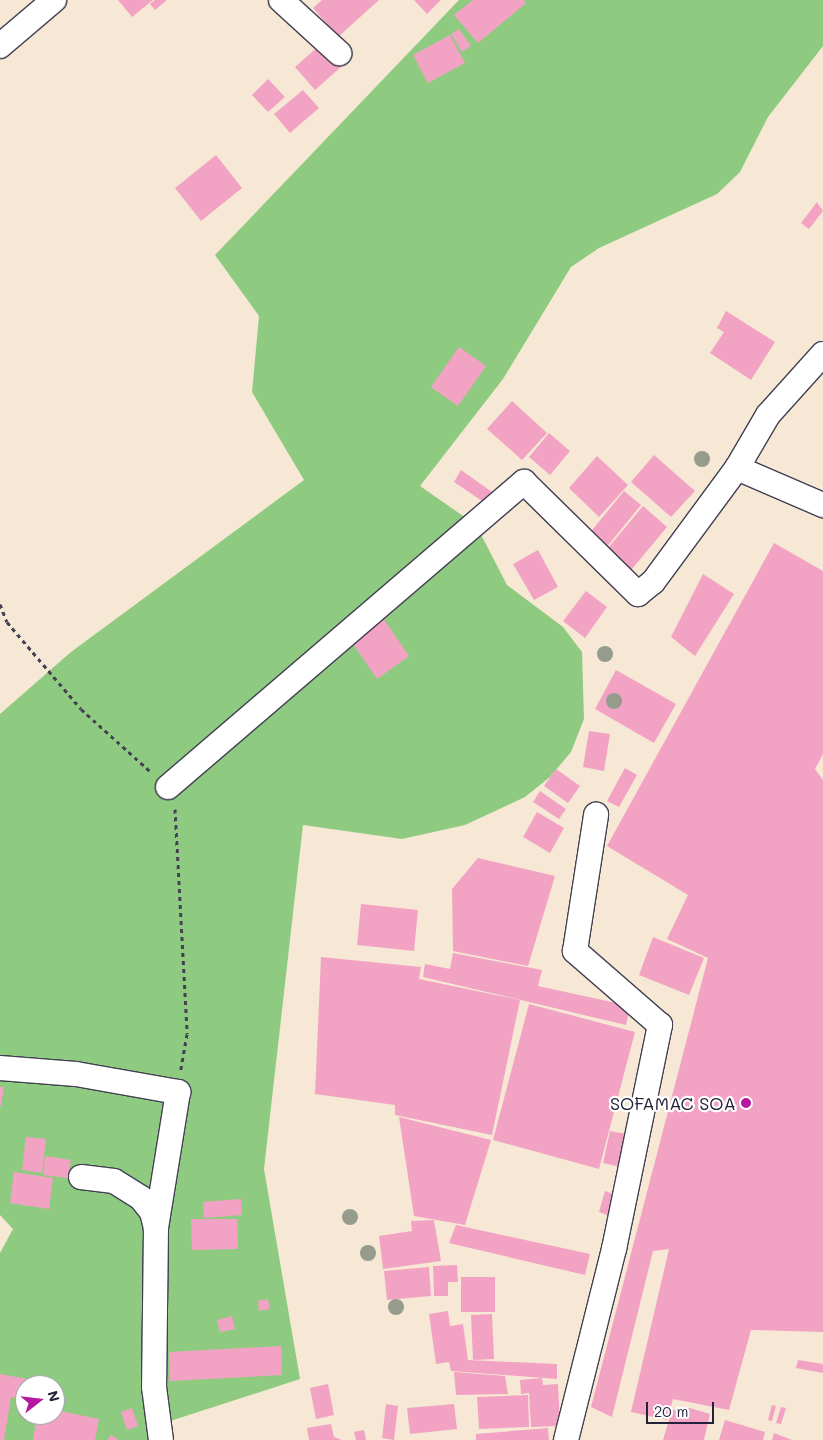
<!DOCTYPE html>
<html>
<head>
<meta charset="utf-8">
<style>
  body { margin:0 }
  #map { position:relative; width:823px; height:1440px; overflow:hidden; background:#f6e8d4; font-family:Mali,sans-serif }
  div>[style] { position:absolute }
  .green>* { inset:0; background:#8ecb80 }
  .building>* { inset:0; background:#f2a3c3 }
  .path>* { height:3px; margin-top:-1.5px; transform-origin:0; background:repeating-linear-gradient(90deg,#424052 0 4px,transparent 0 8px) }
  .roads { filter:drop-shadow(1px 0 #424052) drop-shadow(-1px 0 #424052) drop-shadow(0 1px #424052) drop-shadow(0 -1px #424052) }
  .minor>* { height:24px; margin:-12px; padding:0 12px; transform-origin:12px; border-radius:12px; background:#fff }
  .trees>* { width:16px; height:16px; margin:-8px; border-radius:50%; background:#969c8d }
  .dots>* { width:14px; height:14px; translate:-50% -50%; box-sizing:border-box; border:2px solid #fff; border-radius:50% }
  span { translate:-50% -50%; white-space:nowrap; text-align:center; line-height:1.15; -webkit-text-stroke:4.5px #fff; paint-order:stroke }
  .poi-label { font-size:18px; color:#22223b }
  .right { translate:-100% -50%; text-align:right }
  .north { position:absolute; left:15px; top:1375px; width:50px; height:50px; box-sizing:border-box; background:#fff; border:1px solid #a7a7b1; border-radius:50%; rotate:74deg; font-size:14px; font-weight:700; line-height:20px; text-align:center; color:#22223b }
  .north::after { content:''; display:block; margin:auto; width:18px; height:22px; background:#b5179e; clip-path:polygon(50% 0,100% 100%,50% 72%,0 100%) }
  .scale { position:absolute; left:646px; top:1402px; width:68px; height:22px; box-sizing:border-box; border:2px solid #22223b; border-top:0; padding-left:6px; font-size:15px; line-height:18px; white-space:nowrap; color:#22223b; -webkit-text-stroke:4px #fff; paint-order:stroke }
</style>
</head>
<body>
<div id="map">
  <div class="green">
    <i style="clip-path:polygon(evenodd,459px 0,823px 0,823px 46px,768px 117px,740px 172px,717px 194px,599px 248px,571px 267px,503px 379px,420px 486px,476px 525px,507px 585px,563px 627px,582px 652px,584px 719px,571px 752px,550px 777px,525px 797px,465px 825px,402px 839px,303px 825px,264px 1169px,300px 1379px,161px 1424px,161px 1440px,0 1440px,0 1253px,13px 1229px,0 1215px,0 714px,71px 652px,304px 480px,252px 392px,259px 316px,215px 255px,459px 0,25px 1385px,55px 1385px,55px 1415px,25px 1415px,25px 1385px)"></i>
  </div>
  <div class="building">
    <i style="clip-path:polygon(118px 0,153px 0,132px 17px)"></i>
    <i style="clip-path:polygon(155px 0,167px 0,155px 10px,150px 4px)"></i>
    <i style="clip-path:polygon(322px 0,379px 0,338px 37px,313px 8px)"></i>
    <i style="clip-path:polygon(414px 0,441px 0,427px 14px)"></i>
    <i style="clip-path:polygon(473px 0,523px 0,526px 3px,478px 43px,454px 15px)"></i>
    <i style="clip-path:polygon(459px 29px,471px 46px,462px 52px,451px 34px)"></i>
    <i style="clip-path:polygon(450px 35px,465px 63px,428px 83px,413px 55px)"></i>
    <i style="clip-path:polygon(321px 44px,341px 67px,315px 90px,295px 67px)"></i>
    <i style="clip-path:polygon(268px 79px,285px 97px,268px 112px,252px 95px)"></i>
    <i style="clip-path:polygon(303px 90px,319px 108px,290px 133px,274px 114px)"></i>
    <i style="clip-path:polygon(216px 155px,242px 188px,201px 221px,175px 188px)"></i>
    <i style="clip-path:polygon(817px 202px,823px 211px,809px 229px,801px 223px)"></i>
    <i style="clip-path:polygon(726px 311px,775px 342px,751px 380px,710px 353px,724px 332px,717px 328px)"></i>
    <i style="clip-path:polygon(459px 347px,486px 366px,458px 406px,431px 387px)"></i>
    <i style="clip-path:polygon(512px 401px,547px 433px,522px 460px,487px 429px)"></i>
    <i style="clip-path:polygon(549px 433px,570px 451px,550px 475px,529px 457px)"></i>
    <i style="clip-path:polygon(654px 455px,695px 491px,671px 517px,631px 482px)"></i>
    <i style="clip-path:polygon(597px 456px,628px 485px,599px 517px,569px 488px)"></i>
    <i style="clip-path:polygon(461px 470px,492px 492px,485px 503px,454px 482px)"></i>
    <i style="clip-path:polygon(624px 491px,641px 505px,601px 554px,584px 540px)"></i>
    <i style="clip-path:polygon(643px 506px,667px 527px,627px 575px,603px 554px)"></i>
    <i style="clip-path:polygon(774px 543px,823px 571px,823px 754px,815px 769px,823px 780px,823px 1332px,751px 1330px,729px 1410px,673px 1399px,667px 1420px,631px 1412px,669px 1249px,653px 1251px,612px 1417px,591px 1407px,708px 958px,667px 939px,688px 895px,607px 846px)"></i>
    <i style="clip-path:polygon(538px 550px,558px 587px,534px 600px,513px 564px)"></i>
    <i style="clip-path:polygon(703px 574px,734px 594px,695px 656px,671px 637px)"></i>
    <i style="clip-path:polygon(586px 591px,607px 607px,585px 638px,563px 621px)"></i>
    <i style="clip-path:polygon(381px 615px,409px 656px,377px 679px,349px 638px)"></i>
    <i style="clip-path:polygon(616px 670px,676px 704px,654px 743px,595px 709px)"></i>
    <i style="clip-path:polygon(589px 731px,610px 734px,604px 771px,583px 767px)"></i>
    <i style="clip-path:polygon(625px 768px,637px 775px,619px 807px,607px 801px)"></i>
    <i style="clip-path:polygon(556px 769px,580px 786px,568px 803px,544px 786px)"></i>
    <i style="clip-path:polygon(540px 791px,566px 809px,559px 819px,533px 802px)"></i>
    <i style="clip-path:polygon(537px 812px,564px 828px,550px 853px,523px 837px)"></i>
    <i style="clip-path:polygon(478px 858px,555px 876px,528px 966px,453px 951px,452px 889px)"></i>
    <i style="clip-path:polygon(361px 904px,418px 910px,414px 951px,357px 945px)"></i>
    <i style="clip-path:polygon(653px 937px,704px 958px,689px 995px,639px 975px)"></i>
    <i style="clip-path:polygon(453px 953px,542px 970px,538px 986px,630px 1006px,626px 1025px,423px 977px,425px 964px,450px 969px)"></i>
    <i style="clip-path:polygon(321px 957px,421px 967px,419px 979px,520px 1000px,492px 1135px,395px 1115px,395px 1105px,315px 1094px)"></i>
    <i style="clip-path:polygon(529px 1004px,635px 1032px,599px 1169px,493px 1140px)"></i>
    <i style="clip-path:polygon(0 1087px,4px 1087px,1px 1106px,0 1106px)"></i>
    <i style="clip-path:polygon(399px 1117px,491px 1140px,465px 1225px,414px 1216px)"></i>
    <i style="clip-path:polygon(610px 1131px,632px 1135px,625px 1168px,603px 1163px)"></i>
    <i style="clip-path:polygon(26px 1137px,46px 1139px,42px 1173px,22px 1170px)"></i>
    <i style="clip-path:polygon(45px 1156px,71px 1160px,68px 1178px,43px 1175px)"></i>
    <i style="clip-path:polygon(14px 1172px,53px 1178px,49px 1209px,10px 1203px)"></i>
    <i style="clip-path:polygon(605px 1191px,621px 1197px,615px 1218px,599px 1212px)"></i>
    <i style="clip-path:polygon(241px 1199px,242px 1215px,204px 1218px,203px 1202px)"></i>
    <i style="clip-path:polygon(191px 1219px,237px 1219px,238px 1249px,192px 1250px)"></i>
    <i style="clip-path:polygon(434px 1220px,441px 1261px,383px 1269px,379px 1236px,412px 1231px,411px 1221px)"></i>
    <i style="clip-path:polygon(456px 1225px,590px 1254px,585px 1275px,449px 1243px)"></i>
    <i style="clip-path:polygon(457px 1265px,458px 1282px,448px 1282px,448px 1296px,434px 1296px,433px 1266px)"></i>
    <i style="clip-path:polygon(429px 1267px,431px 1296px,387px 1300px,384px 1271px)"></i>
    <i style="clip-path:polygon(461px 1277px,495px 1277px,495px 1312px,461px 1312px)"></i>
    <i style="clip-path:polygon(268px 1299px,270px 1309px,259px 1311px,258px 1301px)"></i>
    <i style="clip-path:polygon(448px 1311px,450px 1326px,463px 1324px,468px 1360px,557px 1364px,557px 1379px,451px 1371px,449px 1362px,436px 1364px,429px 1314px)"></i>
    <i style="clip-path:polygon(492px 1314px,494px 1359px,473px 1360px,471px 1315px)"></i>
    <i style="clip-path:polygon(232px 1316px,235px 1329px,220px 1332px,217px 1320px)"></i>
    <i style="clip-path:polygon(281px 1346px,282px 1375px,170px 1381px,169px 1352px)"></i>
    <i style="clip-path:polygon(798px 1360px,823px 1364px,823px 1373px,796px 1368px)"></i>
    <i style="clip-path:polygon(454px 1372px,505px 1376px,508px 1394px,456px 1395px)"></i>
    <i style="clip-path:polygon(0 1374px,27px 1379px,23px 1399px,11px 1397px,4px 1440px,0 1440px)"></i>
    <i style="clip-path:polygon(542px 1378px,543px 1385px,558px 1384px,560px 1426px,531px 1427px,529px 1393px,521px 1394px,520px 1380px)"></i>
    <i style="clip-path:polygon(328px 1384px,334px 1415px,316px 1419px,310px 1388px)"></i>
    <i style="clip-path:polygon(528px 1395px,529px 1427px,479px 1429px,477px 1397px)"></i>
    <i style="clip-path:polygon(386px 1404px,398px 1406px,394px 1440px,382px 1438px)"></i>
    <i style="clip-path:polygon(454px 1404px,457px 1429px,410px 1434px,407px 1408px)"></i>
    <i style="clip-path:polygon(772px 1405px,776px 1406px,772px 1421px,768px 1420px)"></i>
    <i style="clip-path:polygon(781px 1407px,786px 1408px,781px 1424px,776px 1423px)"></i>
    <i style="clip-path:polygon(132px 1408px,138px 1426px,127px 1430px,121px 1412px)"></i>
    <i style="clip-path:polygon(690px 1408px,710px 1414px,704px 1440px,663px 1440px,672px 1410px)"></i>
    <i style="clip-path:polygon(55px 1410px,99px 1419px,95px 1440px,33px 1440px,37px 1415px,55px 1415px)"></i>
    <i style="clip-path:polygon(725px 1420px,765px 1432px,763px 1440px,719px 1440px)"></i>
    <i style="clip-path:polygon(331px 1424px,334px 1437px,342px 1440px,309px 1440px,307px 1428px)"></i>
    <i style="clip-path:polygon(548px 1428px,549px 1440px,476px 1440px,476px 1434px)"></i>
    <i style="clip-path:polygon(364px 1430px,366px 1440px,356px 1440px,354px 1432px)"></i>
    <i style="clip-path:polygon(774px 1433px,792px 1440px,772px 1440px)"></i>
    <i style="clip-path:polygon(111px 1435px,119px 1440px,107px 1440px)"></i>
  </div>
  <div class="path">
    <i style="left:0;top:604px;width:19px;rotate:69deg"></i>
    <i style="left:7px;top:622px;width:114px;rotate:49.6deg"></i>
    <i style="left:81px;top:709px;width:94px;rotate:42deg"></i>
    <i style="left:175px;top:809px;width:225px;rotate:86.9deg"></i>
    <i style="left:187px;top:1034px;width:36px;rotate:100deg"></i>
  </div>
  <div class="roads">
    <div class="minor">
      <i style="left:281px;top:0;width:79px;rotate:42.4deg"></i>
      <i style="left:0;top:46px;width:71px;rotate:-40.4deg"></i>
      <i style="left:737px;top:468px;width:94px;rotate:23.3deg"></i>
      <i style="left:168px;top:787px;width:469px;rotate:-40.6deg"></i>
      <i style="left:524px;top:482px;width:160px;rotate:44.5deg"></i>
      <i style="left:638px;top:594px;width:19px;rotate:-39deg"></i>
      <i style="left:653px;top:582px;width:142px;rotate:-53.6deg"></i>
      <i style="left:737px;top:468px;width:61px;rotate:-59.7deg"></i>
      <i style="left:768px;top:415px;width:82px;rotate:-48deg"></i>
      <i style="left:0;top:1068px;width:76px;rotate:4.5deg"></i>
      <i style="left:76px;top:1074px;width:104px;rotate:10deg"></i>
      <i style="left:178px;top:1092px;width:138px;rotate:99.2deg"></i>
      <i style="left:81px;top:1177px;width:33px;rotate:7deg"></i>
      <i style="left:114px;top:1181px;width:32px;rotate:32deg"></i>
      <i style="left:141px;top:1198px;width:18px;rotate:52deg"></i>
      <i style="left:152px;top:1212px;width:16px;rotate:76deg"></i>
      <i style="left:156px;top:1228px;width:159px;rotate:90.7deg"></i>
      <i style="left:154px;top:1387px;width:53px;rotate:82.5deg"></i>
      <i style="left:566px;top:1440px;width:197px;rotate:-75.9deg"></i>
      <i style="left:614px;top:1249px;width:229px;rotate:-78.4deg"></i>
      <i style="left:660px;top:1025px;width:113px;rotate:-139deg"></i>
      <i style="left:575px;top:951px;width:138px;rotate:-81.2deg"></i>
    </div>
  </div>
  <div class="trees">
    <i style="left:702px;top:459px"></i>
    <i style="left:605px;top:654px"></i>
    <i style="left:614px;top:701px"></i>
    <i style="left:350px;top:1217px"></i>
    <i style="left:368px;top:1253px"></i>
    <i style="left:396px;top:1307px"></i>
  </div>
  <div class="dots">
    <i style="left:746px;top:1103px;background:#b5179e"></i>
  </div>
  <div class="poi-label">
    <span class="right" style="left:736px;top:1103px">SOFAMAC SOA</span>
  </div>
  <div class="north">N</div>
  <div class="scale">20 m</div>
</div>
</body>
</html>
